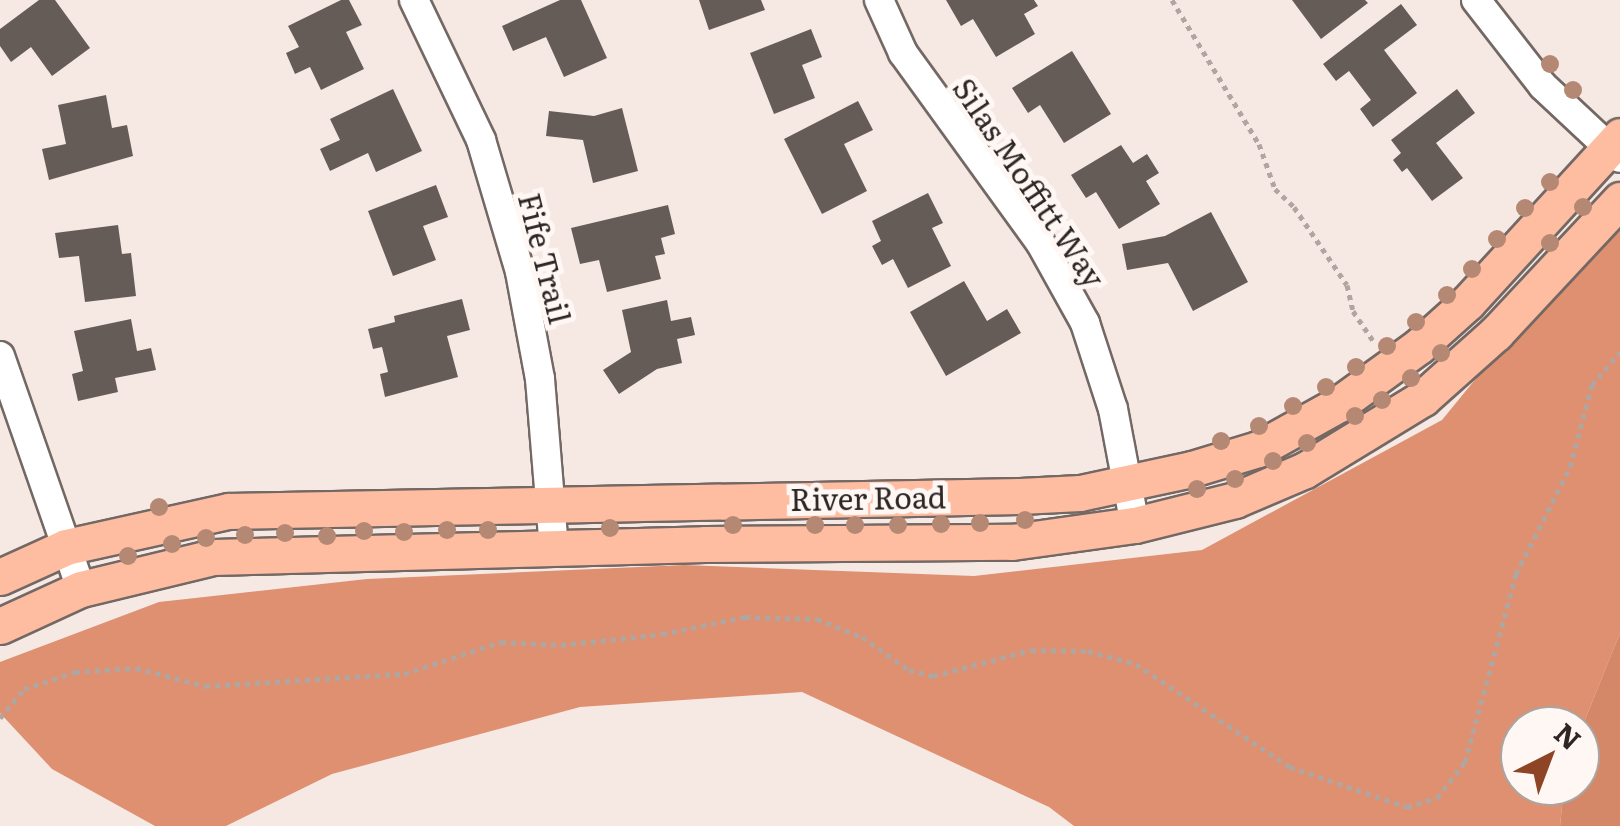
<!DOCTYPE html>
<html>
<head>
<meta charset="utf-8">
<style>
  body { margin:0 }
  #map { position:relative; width:1620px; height:826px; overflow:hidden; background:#f6e9e4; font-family:Literata,serif }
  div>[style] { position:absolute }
  .forest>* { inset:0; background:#de9070 }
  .water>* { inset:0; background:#d58868 }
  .building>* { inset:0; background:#665c57 }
  .path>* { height:5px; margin-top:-2.5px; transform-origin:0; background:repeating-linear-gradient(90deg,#afa5a1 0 5px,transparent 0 10px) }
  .roads { filter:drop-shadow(2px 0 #736864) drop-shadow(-2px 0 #736864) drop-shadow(0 2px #736864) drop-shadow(0 -2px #736864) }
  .minor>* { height:28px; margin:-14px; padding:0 14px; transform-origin:14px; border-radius:14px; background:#fff }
  .major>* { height:35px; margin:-17.5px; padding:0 17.5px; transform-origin:17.5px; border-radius:17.5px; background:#febda1 }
  .trees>* { width:18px; height:18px; margin:-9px; border-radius:50%; background:#b58874 }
  span { translate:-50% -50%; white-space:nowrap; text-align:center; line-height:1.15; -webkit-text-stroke:10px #fff7f4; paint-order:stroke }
  .street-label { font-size:30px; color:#2c2725 }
  .north { position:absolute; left:1500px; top:706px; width:100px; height:100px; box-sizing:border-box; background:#fff7f4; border:2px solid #aba4a1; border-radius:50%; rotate:42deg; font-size:28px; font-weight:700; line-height:40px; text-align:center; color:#2c2725 }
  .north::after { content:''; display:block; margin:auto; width:35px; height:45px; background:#8e4525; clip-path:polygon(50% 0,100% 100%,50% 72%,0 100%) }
</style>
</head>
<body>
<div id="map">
  <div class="forest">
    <i style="clip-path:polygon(1620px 203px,1620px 633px,1580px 732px,1580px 726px,1520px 726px,1520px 786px,1564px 786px,1560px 826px,1074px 826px,1049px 807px,802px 692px,580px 707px,332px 774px,226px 826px,155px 826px,52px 769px,0 713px,0 662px,159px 602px,367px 579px,684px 565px,974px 576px,1202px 550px,1442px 420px)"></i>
  </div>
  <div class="water">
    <i style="clip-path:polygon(1620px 633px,1620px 826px,1560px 826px,1564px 786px,1580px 786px,1580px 732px)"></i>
  </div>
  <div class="building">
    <i style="clip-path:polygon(39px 0,55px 0,90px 48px,52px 76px,31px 47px,11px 62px,0 46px,0 29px)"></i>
    <i style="clip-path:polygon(341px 0,349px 0,362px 25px,346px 32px,364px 69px,321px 90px,310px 67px,295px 74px,286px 53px,299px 47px,288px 26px)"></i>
    <i style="clip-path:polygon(560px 0,581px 0,607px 58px,564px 77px,546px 37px,513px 51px,502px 26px)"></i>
    <i style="clip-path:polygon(699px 0,761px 0,765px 10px,709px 30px)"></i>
    <i style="clip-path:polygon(946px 0,1034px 0,1038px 6px,1024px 14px,1035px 34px,996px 57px,973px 19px,961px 26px)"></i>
    <i style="clip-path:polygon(1292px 0,1365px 0,1368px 3px,1321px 39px)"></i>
    <i style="clip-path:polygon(1401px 4px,1417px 25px,1384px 50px,1417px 93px,1373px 127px,1360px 109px,1371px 100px,1349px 71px,1336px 81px,1323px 64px)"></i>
    <i style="clip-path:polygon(811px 29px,822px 57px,802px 65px,815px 98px,774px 114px,750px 53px)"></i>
    <i style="clip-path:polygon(1072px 51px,1111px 114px,1064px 143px,1040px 105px,1028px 113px,1012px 88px)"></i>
    <i style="clip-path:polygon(393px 89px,422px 151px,376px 172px,368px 153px,330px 171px,320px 149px,340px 140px,330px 119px)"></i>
    <i style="clip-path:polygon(1457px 89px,1475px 113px,1436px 143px,1463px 178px,1432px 201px,1407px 168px,1402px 172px,1393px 160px,1401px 153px,1391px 140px)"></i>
    <i style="clip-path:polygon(106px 95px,112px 128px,127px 125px,133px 156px,49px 180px,42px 149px,66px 144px,58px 105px)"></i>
    <i style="clip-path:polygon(858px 101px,873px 130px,844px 144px,867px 191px,822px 214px,784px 139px)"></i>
    <i style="clip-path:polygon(622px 108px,638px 171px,593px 183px,583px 140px,546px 136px,549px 111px,594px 116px)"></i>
    <i style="clip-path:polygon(1121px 145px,1133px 163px,1147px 154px,1159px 173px,1146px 181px,1160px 204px,1119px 229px,1096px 192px,1086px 198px,1071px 175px)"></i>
    <i style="clip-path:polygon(436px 185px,448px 217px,423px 226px,436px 260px,393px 276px,368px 211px)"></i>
    <i style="clip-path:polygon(928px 193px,943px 223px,932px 228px,951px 266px,908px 288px,893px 259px,882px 265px,872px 246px,881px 241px,872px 221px)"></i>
    <i style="clip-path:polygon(668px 205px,675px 234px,661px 238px,665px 254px,655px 256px,661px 279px,607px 292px,599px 260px,580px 264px,571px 228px)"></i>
    <i style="clip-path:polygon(1211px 212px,1248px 282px,1193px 311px,1168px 263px,1127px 270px,1122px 244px,1165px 236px)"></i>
    <i style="clip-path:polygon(118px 225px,122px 254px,131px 253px,136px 296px,85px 302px,79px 256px,59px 258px,55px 233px)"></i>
    <i style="clip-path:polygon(964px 281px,987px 321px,1007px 309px,1021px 333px,946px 376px,910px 312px)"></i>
    <i style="clip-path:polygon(462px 299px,470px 330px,447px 336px,458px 377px,385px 397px,380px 374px,388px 372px,382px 347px,373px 349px,368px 329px,395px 322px,394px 316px)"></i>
    <i style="clip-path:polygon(667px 300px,671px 321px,691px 317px,695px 335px,677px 339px,682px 363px,657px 369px,619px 394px,603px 370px,631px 352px,622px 310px)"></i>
    <i style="clip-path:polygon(131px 319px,137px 351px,151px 348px,156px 370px,115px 378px,118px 392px,78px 401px,72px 374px,83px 371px,74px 331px)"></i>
  </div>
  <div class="path">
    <i style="left:1172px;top:0;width:168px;rotate:58.9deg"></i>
    <i style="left:1259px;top:144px;width:48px;rotate:70.4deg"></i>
    <i style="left:1275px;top:189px;width:26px;rotate:43deg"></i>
    <i style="left:1294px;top:207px;width:94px;rotate:55.8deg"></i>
    <i style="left:1347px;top:285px;width:27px;rotate:77deg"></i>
    <i style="left:1353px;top:311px;width:37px;rotate:56deg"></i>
    <i style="left:0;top:718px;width:38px;rotate:-50deg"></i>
    <i style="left:24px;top:689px;width:54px;rotate:-18.4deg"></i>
    <i style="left:75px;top:672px;width:61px;rotate:-3.8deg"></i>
    <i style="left:136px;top:668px;width:71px;rotate:14.6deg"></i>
    <i style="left:205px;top:686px;width:199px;rotate:-3.5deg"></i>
    <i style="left:404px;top:674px;width:102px;rotate:-18.3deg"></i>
    <i style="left:501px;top:642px;width:60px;rotate:2.9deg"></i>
    <i style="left:561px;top:645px;width:102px;rotate:-6.2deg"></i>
    <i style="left:662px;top:634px;width:85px;rotate:-11.6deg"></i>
    <i style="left:745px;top:617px;width:72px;rotate:1.6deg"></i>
    <i style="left:817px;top:619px;width:48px;rotate:21.8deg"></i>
    <i style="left:862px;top:637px;width:57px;rotate:35.1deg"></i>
    <i style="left:909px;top:670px;width:25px;rotate:14deg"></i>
    <i style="left:933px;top:676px;width:101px;rotate:-14.9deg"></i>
    <i style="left:1031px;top:650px;width:57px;rotate:1deg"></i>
    <i style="left:1088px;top:651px;width:50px;rotate:15.2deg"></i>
    <i style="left:1136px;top:664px;width:185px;rotate:33.8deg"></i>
    <i style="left:1290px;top:767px;width:124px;rotate:18.9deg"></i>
    <i style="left:1407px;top:807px;width:31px;rotate:-17deg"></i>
    <i style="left:1437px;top:798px;width:46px;rotate:-52.1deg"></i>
    <i style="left:1465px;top:762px;width:195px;rotate:-74.8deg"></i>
    <i style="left:1516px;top:574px;width:120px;rotate:-63.2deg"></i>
    <i style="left:1570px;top:467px;width:85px;rotate:-75deg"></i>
    <i style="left:1592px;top:385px;width:43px;rotate:-49.7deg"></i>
  </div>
  <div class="roads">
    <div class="minor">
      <i style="left:414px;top:0;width:155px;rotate:64.4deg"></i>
      <i style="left:481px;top:140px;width:138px;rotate:73.5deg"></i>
      <i style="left:520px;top:272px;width:109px;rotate:79.4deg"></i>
      <i style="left:540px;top:379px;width:170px;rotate:85.3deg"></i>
      <i style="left:879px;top:0;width:58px;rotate:65.6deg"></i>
      <i style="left:903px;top:53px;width:233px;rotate:54.1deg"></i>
      <i style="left:1040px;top:242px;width:93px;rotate:60.9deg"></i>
      <i style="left:1085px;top:323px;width:90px;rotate:72deg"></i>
      <i style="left:1113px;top:409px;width:118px;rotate:79.3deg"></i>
      <i style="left:1476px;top:0;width:109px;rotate:52.1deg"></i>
      <i style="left:1543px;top:86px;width:105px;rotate:43.1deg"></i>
      <i style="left:0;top:356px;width:247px;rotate:70.8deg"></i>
    </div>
    <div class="major">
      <i style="left:0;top:577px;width:72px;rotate:-24.4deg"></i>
      <i style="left:66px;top:547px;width:166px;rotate:-12.5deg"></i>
      <i style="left:228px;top:511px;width:792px;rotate:-1.09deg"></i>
      <i style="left:1020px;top:496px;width:60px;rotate:-2.9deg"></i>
      <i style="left:1080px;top:493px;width:115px;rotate:-12.1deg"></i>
      <i style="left:1192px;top:469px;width:69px;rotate:-16.9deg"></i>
      <i style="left:1258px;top:449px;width:93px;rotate:-29.1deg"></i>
      <i style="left:1339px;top:404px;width:99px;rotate:-35.9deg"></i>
      <i style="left:1419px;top:346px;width:66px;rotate:-41.9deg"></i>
      <i style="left:1468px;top:302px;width:225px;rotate:-47.5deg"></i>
      <i style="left:0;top:626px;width:89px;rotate:-24.6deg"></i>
      <i style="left:81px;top:589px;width:136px;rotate:-13.6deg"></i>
      <i style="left:213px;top:557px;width:492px;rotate:-1.5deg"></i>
      <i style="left:705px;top:544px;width:307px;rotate:-0.4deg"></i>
      <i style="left:1012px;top:542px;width:124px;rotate:-7.9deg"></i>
      <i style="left:1135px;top:525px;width:103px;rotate:-14deg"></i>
      <i style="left:1235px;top:500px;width:76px;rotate:-23.2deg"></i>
      <i style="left:1305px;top:470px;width:138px;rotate:-31.4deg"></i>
      <i style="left:1423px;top:398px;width:98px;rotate:-41.7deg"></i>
      <i style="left:1496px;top:333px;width:182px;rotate:-47deg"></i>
    </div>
  </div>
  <div class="trees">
    <i style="left:1550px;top:64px"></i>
    <i style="left:1573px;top:90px"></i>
    <i style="left:1550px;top:182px"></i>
    <i style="left:1583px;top:207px"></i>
    <i style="left:1525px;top:208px"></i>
    <i style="left:1497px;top:239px"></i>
    <i style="left:1550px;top:243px"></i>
    <i style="left:1472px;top:269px"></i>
    <i style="left:1447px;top:295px"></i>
    <i style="left:1416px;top:322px"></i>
    <i style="left:1387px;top:346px"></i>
    <i style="left:1441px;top:353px"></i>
    <i style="left:1356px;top:367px"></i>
    <i style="left:1411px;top:378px"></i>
    <i style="left:1326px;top:387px"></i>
    <i style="left:1382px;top:400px"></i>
    <i style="left:1293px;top:406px"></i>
    <i style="left:1355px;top:416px"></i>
    <i style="left:1259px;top:426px"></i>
    <i style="left:1221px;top:441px"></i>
    <i style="left:1307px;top:443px"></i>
    <i style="left:1273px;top:461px"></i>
    <i style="left:1235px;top:479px"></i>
    <i style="left:1197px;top:489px"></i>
    <i style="left:159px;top:507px"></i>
    <i style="left:1025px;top:520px"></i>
    <i style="left:980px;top:523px"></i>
    <i style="left:941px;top:524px"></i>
    <i style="left:733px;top:525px"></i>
    <i style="left:815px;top:525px"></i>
    <i style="left:855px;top:525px"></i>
    <i style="left:898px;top:525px"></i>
    <i style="left:610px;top:528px"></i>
    <i style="left:447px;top:530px"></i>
    <i style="left:488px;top:530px"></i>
    <i style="left:364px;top:531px"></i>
    <i style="left:404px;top:532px"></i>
    <i style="left:285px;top:533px"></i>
    <i style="left:245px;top:535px"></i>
    <i style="left:327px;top:536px"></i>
    <i style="left:206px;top:538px"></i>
    <i style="left:172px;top:544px"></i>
    <i style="left:128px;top:556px"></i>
  </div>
  <div class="street-label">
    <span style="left:1030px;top:182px;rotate:56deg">Silas Moffitt Way</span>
    <span style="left:546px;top:258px;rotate:76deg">Fife Trail</span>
    <span style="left:868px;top:497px;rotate:-1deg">River Road</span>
  </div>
  <div class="north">N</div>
</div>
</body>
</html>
